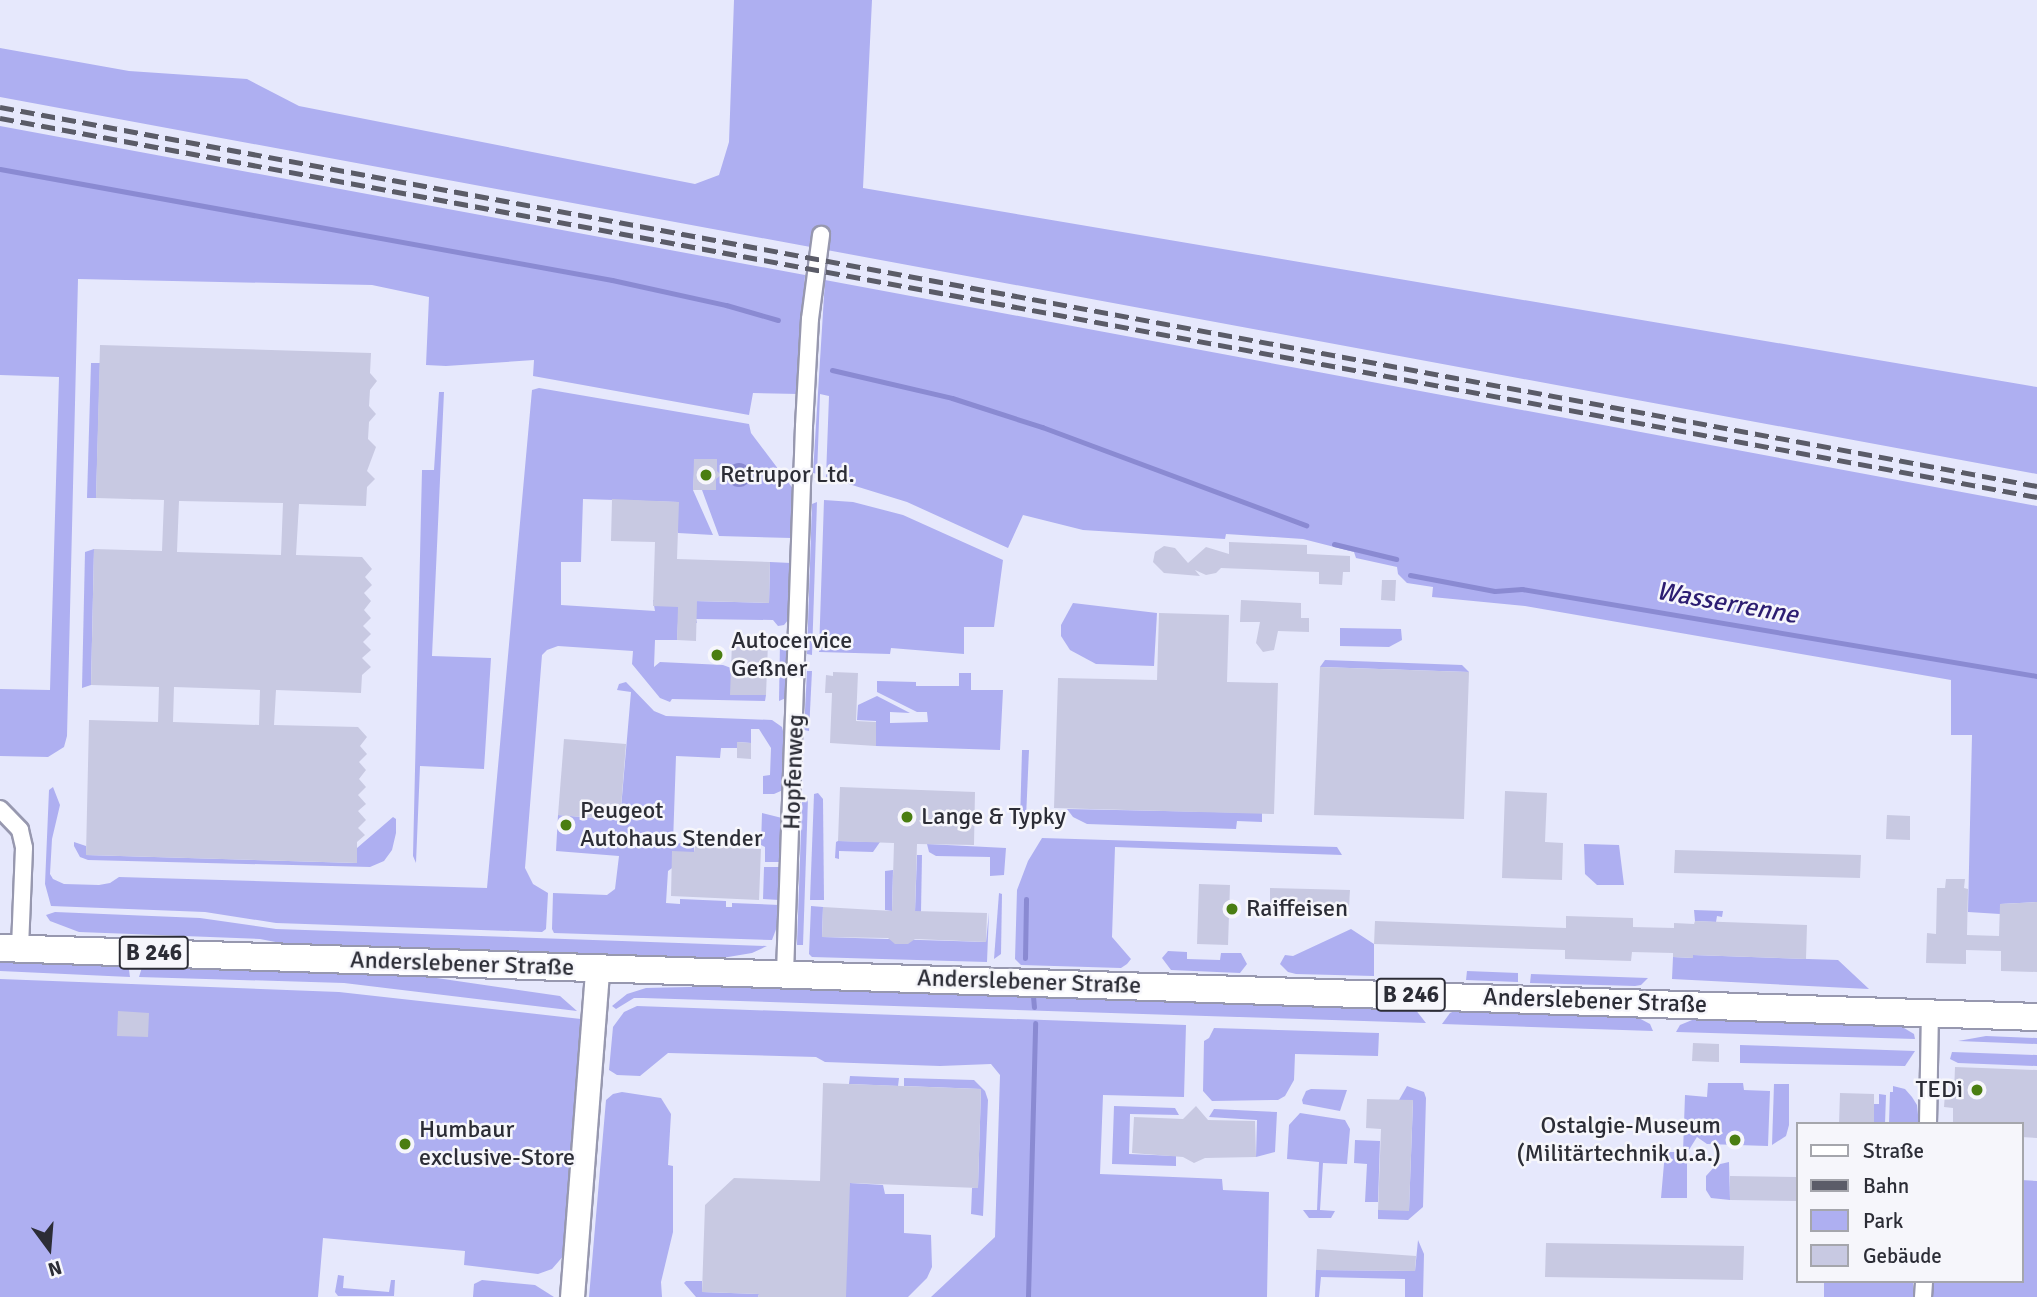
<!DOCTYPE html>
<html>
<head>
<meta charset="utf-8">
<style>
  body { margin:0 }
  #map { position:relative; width:2037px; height:1297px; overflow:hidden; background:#e6e8fc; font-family:Signika,sans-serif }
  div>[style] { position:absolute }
  .green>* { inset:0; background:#aeaff1 }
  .water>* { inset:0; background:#8a8ad2 }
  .round { border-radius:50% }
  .stream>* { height:5px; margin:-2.5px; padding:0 2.5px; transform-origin:2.5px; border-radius:2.5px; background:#8a8ad2 }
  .building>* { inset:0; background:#c8c9e2 }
  .roads { filter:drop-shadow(2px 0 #9798af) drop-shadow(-2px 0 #9798af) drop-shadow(0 2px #9798af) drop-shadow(0 -2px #9798af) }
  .street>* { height:16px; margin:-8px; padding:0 8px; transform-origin:8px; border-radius:8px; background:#fff }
  .secondary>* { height:23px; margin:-11.5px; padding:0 11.5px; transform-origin:11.5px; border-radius:11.5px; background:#fff }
  .primary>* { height:26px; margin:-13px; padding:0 13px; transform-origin:13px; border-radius:13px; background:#fff }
  .rail>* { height:5px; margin-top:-2.5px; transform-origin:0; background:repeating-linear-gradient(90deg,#5b5c68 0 14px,transparent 0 21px) }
  .dots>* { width:19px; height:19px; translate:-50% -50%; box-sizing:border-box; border:4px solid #f6f6fb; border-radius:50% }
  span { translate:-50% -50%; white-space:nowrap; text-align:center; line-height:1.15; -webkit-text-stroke:5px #f6f6fb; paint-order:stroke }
  .shield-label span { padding:2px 5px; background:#f6f6fb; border:2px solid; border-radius:5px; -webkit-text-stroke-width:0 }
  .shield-label { font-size:23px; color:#2c2d36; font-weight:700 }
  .poi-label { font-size:24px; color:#2c2d36 }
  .left { translate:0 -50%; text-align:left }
  .right { translate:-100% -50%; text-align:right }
  .street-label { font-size:24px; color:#2c2d36 }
  .water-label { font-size:26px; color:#2c1d71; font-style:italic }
  .legend { position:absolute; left:1796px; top:1122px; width:228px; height:161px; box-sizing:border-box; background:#f6f6fb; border:2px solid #a5a6ac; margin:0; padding:9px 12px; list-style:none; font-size:21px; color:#2c2d36 }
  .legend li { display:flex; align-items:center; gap:14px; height:35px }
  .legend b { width:35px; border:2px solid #a5a6ac }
  .north { position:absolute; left:14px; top:1213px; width:70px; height:70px; -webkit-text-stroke:5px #f6f6fb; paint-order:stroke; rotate:164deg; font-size:19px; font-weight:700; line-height:28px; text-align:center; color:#2c2d36 }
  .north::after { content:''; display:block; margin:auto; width:24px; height:32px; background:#2c2d36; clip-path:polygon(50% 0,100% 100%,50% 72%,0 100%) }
</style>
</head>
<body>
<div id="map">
  <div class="green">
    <i style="clip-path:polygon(734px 0,872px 0,863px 188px,2037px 387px,2037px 474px,0 97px,0 48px,129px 71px,247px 79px,299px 106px,695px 184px,719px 175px,729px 142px)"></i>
    <i style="clip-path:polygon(0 126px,805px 275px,799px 394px,753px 393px,749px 415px,533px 376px,534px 360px,446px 366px,426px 365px,429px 297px,372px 285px,78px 279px,67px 736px,64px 747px,48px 757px,0 756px,0 689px,50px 690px,59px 377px,0 375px)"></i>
    <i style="clip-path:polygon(825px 280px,2037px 506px,2037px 902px,2000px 904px,2000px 914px,1968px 912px,1972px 735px,1951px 735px,1951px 680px,1525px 606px,1432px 597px,1433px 587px,1407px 583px,1398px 574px,1397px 567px,1356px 558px,1354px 552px,1303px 539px,1226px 534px,1225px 539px,1083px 530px,1023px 515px,1008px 548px,907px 502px,826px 477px,829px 396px,820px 394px,817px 474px,813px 473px)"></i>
    <i style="clip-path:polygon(91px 363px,100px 363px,96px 498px,87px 498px)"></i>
    <i style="clip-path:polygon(539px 388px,749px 424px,751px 433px,794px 490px,792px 538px,719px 536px,702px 490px,716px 490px,716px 459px,695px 459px,693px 490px,713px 535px,678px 533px,678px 502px,583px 499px,581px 562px,561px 562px,561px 605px,655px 611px,653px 600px,769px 603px,770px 562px,791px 563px,788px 620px,784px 625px,778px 626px,773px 620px,696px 619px,697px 623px,678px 622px,677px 640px,655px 640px,654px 667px,660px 662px,723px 665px,731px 668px,731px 694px,766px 695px,765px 701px,672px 699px,670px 702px,660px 698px,632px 664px,633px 651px,558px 646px,547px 650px,542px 655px,525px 868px,533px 884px,548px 893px,546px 929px,542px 932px,276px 923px,205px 912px,51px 906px,45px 884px,49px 790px,53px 787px,60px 805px,52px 839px,50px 874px,53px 879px,64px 884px,99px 885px,110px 883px,119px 877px,487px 888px,532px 390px)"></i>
    <i style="clip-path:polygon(439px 392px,444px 392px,432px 656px,491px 658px,484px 769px,420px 766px,416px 863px,413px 856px,422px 470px,434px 470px)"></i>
    <i style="clip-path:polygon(824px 500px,853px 502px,903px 515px,1003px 560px,994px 627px,964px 627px,964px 654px,891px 648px,890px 654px,819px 652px)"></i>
    <i style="clip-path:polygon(817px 502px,812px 655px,807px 654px,812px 504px)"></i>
    <i style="clip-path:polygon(94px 549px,91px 685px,82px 688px,85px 552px)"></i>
    <i style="clip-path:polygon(1073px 603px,1157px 613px,1154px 666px,1096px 664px,1070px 650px,1061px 636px,1061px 625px)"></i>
    <i style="clip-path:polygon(1340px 628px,1401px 629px,1402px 640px,1389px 647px,1340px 646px)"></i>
    <i style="clip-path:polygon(780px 642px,788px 642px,786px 698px,779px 701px)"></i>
    <i style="clip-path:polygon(1325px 660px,1462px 665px,1469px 672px,1320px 667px)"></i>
    <i style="clip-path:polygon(807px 671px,812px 671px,809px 731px,804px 730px)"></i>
    <i style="clip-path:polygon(959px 673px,971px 673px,971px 690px,1003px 690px,1000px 750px,876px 746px,876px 721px,857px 720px,858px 705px,877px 696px,910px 713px,890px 712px,890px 723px,928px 722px,927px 712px,917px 712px,877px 692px,877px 681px,916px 682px,916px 686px,959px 686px)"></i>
    <i style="clip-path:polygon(626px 682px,654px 711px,666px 716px,772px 720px,782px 727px,784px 735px,783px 790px,774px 794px,763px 794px,763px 776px,770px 775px,771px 748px,759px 729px,751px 729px,751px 743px,737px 742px,737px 748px,721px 748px,720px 758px,676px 756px,673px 843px,694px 844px,694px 852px,668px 871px,666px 903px,680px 904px,680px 899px,726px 901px,726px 907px,732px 907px,732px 903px,779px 905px,778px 924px,772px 940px,554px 933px,552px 929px,553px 893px,607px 895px,615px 889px,619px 856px,556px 851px,558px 815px,620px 820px,631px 692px,617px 690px,619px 684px)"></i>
    <i style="clip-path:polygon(1022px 750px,1029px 750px,1026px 818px,1020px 823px)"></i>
    <i style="clip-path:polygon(818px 793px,823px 799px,824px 900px,810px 900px,814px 794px)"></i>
    <i style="clip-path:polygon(808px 798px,803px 945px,797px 945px,802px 802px)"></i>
    <i style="clip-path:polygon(1067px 809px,1262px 813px,1262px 822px,1237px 821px,1236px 829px,1087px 824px,1073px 817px)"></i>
    <i style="clip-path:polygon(762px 813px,782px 818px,781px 862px,765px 862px,765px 847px,761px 845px)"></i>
    <i style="clip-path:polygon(393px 817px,396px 819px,396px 833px,392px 850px,384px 861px,370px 867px,88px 860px,80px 857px,74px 846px,74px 842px,86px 846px,86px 855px,356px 863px,357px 848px)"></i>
    <i style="clip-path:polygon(1042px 838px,1337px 847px,1342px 855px,1115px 847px,1112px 937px,1131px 959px,1127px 964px,1121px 968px,1021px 965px,1015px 959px,1017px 890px,1028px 861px)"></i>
    <i style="clip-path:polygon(836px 842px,838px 841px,880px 842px,873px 852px,839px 851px,839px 859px,835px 858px)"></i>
    <i style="clip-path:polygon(927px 844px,1006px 848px,1004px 875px,990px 876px,990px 857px,936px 856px,929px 852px)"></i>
    <i style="clip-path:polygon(1584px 844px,1619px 845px,1624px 885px,1597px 885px,1585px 874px)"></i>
    <i style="clip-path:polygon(917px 855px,922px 855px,921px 912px,915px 912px)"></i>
    <i style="clip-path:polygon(764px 867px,780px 867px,779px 900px,763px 899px)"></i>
    <i style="clip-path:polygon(893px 870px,892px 911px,885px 910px,885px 871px)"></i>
    <i style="clip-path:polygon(999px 893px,1002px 894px,1001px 954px,994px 959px)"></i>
    <i style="clip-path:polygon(811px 906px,823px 907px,822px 937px,986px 942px,989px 912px,987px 962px,812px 957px,809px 954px)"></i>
    <i style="clip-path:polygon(1694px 910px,1723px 911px,1722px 917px,1717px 916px,1716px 922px,1695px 921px)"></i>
    <i style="clip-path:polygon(55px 912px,200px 918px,276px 929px,767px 946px,752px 953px,722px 958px,291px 945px,260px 939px,79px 932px,50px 921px,46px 915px)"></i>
    <i style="clip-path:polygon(1351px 929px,1374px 944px,1374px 976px,1296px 974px,1288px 972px,1280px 964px,1285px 955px,1293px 956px)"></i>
    <i style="clip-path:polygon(1168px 951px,1187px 952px,1187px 959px,1220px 960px,1221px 953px,1241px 953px,1247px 964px,1240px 973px,1171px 970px,1162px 958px)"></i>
    <i style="clip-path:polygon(1693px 955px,1838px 960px,1869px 989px,1672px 979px,1673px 957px,1693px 958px)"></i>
    <i style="clip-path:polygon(0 958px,128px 963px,130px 977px,0 971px)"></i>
    <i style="clip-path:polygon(143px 964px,416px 975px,560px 996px,577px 1011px,344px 983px,139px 977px)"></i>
    <i style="clip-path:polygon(1467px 971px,1518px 973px,1518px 982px,1466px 980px)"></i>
    <i style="clip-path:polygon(1531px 974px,1648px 978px,1641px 985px,1635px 986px,1530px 983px)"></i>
    <i style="clip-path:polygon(0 979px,339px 992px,581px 1019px,584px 1030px,565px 1254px,552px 1269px,538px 1274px,464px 1265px,465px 1251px,323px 1238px,318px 1297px,0 1297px)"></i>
    <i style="clip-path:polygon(779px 985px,1415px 1009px,1426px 1023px,643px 998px,634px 998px,616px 1009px,612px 1006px,627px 994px,646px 988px)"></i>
    <i style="clip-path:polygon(637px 1006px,1186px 1025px,1184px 1097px,1103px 1095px,1100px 1174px,1222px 1179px,1223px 1190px,1269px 1192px,1267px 1297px,931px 1297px,995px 1237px,1000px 1075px,991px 1064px,940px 1066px,825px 1062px,816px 1057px,668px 1053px,640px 1076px,617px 1075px,609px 1070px,613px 1027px,624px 1012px)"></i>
    <i style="clip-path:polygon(1459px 1009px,1635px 1016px,1650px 1024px,1653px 1031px,1442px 1024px,1450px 1013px)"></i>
    <i style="clip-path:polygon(1697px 1018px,1899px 1025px,1914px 1034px,1915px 1039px,1676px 1032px,1680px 1025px)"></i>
    <i style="clip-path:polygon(1214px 1028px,1379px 1033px,1378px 1056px,1295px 1054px,1294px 1080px,1285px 1096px,1278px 1100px,1212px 1101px,1203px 1091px,1204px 1041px,1209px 1038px)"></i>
    <i style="clip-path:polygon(1986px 1036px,2037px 1038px,2037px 1044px,1958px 1041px)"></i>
    <i style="clip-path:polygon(1740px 1045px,1915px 1051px,1905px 1066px,1740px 1063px)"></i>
    <i style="clip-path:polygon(1952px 1052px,2037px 1055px,2037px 1066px,1958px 1063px,1950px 1059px)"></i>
    <i style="clip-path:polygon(850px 1076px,899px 1078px,898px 1086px,849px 1084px)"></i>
    <i style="clip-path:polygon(904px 1078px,974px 1080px,985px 1091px,988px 1100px,983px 1216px,971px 1214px,972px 1188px,978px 1187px,981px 1089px,904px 1086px)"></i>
    <i style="clip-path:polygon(1708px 1083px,1743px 1083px,1744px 1090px,1770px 1091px,1768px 1146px,1707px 1144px,1697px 1137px,1687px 1153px,1687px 1198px,1661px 1198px,1665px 1152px,1683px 1152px,1685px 1095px,1707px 1097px)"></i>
    <i style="clip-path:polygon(1774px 1084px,1789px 1084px,1789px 1125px,1786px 1136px,1772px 1145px)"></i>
    <i style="clip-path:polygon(1407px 1086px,1424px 1092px,1426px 1098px,1423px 1207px,1408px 1220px,1378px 1219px,1378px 1210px,1409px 1210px,1413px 1101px,1399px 1100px)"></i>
    <i style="clip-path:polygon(1893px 1086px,1905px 1089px,1912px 1097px,1917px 1105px,1919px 1124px,1889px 1124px,1890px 1092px,1893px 1092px)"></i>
    <i style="clip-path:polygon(1311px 1089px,1347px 1090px,1340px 1111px,1303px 1104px,1302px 1100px,1306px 1091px)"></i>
    <i style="clip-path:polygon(622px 1092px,661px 1098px,671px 1114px,668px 1165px,673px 1166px,673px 1232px,661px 1282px,662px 1297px,589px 1297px,606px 1100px,613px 1094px)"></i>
    <i style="clip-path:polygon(1879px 1094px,1886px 1095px,1885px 1124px,1874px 1124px,1874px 1104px,1879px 1104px)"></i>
    <i style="clip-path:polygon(1114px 1106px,1175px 1108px,1179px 1115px,1130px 1114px,1129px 1154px,1176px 1156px,1176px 1166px,1112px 1164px)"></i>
    <i style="clip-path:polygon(1214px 1109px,1277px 1112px,1275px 1152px,1256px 1157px,1257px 1120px,1209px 1117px)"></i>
    <i style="clip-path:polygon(1300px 1113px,1345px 1120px,1350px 1129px,1347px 1164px,1323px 1163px,1320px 1210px,1335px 1211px,1331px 1218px,1309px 1218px,1303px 1210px,1317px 1210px,1319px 1162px,1287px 1159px,1289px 1125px)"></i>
    <i style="clip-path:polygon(1355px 1140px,1380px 1141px,1378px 1202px,1365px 1202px,1367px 1164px,1354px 1163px)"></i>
    <i style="clip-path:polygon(1729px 1162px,1730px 1200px,1711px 1198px,1706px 1190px,1706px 1176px,1716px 1165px)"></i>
    <i style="clip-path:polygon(2021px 1180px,2037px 1181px,2037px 1297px,1933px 1297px,1933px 1281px,2021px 1281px)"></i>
    <i style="clip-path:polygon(850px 1183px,883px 1185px,885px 1194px,904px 1194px,904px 1233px,931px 1235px,932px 1267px,927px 1278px,908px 1297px,820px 1297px)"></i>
    <i style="clip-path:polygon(1418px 1240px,1424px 1254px,1423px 1297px,1405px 1297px,1405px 1279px,1321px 1277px,1319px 1297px,1315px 1297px,1316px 1270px,1415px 1271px)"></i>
    <i style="clip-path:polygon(338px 1275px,344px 1276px,343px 1288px,389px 1292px,391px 1280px,395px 1280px,394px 1296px,338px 1296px,335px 1292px)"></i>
    <i style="clip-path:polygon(482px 1280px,535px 1285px,554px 1297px,473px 1297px,474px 1284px)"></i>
    <i style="clip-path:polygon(686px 1281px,702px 1281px,702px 1292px,759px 1294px,758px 1297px,696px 1297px,684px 1283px)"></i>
    <i style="clip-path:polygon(1824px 1281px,1913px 1281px,1913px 1297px,1824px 1297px)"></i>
  </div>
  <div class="water">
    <i class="round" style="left:727px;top:463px;width:24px;height:24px"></i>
  </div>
  <div class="stream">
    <i style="left:0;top:169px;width:622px;rotate:10.28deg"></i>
    <i style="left:612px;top:280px;width:117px;rotate:12.4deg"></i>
    <i style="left:726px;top:305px;width:54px;rotate:16.1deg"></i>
    <i style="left:832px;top:370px;width:123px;rotate:13.1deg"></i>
    <i style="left:952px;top:398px;width:95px;rotate:17.9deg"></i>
    <i style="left:1042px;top:427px;width:282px;rotate:20.4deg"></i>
    <i style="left:1334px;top:544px;width:64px;rotate:13.6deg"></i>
    <i style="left:1410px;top:575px;width:86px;rotate:10.7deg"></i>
    <i style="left:1495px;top:591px;width:27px;rotate:-4deg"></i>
    <i style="left:1522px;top:589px;width:522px;rotate:9.59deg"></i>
    <i style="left:1025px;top:958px;width:59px;rotate:-89deg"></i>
    <i style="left:1033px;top:996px;width:11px;rotate:85deg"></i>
    <i style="left:1028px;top:1297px;width:274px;rotate:-88.5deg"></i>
  </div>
  <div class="building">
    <i style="clip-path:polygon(evenodd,100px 345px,371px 353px,370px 373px,377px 381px,370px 390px,369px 406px,376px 414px,369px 422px,368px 439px,376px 447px,367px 471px,375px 479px,367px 487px,366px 506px,299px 504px,296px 555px,362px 557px,372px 569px,365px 577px,372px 585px,364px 593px,371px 601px,364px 610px,371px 618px,363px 626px,371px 634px,363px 642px,371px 650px,362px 658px,371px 667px,362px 675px,361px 693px,276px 690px,274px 725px,358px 727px,367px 737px,360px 746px,367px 754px,359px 762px,366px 770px,359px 779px,366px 787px,358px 795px,366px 804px,358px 811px,366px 820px,358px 828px,365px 835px,357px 842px,357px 863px,86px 855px,89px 720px,158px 722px,159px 687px,91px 685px,94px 549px,162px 551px,164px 500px,96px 498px,100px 345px,179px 501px,283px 503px,281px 555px,177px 552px,179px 501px,100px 345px,174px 687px,260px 690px,259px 725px,173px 722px,174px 687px)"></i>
    <i style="clip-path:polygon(694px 459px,717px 459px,717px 471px,721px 475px,716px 479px,716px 490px,693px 490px)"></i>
    <i style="clip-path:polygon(612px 499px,679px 502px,677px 559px,770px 562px,769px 603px,697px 601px,696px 641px,677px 640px,678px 607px,653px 606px,655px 542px,611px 541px)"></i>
    <i style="clip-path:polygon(1229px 542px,1307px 545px,1307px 554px,1350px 556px,1350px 572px,1343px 572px,1342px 585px,1319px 584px,1319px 572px,1221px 568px,1216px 573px,1206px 575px,1195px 570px,1200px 576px,1164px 573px,1153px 562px,1155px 552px,1164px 546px,1175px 548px,1188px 563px,1206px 547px,1229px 554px)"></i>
    <i style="clip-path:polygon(1382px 580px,1396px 580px,1395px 601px,1381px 600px)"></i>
    <i style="clip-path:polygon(1241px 600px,1301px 603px,1301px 618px,1309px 618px,1309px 632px,1278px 631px,1274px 650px,1263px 652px,1256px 643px,1260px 622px,1240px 622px)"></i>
    <i style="clip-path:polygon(1159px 613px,1229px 615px,1227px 682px,1278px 683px,1274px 814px,1054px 808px,1058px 678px,1157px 680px)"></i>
    <i style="clip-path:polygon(732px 642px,768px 643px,766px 695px,730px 695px)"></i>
    <i style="clip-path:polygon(1320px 667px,1469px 672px,1464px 819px,1314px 815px)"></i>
    <i style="clip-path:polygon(833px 672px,858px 673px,856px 721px,876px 722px,876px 746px,830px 743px,832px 693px,825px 693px,826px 675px,833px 676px)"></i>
    <i style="clip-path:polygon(564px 739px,626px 744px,620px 820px,558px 815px)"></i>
    <i style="clip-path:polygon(737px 742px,751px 743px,751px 759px,737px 758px)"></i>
    <i style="clip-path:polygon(840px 787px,975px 792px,974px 845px,917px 844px,915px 911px,987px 913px,986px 942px,915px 939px,908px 944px,895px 944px,888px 938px,822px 937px,823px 907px,892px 911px,894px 843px,838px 841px)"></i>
    <i style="clip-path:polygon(1505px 791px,1547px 793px,1545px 842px,1563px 843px,1562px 880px,1502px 878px)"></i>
    <i style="clip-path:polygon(1887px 815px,1910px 816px,1910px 840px,1886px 839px)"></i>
    <i style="clip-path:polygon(720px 837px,734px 838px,734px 848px,761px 849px,759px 900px,671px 896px,672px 851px,694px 852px,695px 846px,719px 848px)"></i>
    <i style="clip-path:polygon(1675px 850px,1861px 855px,1860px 878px,1674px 873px)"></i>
    <i style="clip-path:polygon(1946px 879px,1965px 879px,1964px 888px,1968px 889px,1967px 935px,1999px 936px,2000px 904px,2037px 902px,2037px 972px,2001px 971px,2001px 951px,1966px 950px,1966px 964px,1926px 963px,1927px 933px,1936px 934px,1937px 888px,1945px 888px)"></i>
    <i style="clip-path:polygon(1199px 884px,1230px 885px,1228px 945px,1197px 944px)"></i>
    <i style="clip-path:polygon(1270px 888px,1350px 890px,1349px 907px,1270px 905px)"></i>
    <i style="clip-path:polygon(1566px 916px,1633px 918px,1633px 927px,1674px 928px,1674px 923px,1694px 924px,1695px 921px,1807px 925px,1806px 959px,1693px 955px,1693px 958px,1673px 957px,1673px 953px,1632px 952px,1631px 961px,1565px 959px,1565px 950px,1374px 944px,1375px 921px,1566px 928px)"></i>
    <i style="clip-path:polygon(118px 1011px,149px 1013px,148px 1037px,117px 1036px)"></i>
    <i style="clip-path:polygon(1693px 1043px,1719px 1044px,1719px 1062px,1692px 1061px)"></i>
    <i style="clip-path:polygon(1955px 1067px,2037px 1070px,2037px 1138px,2021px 1137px,2021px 1124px,1953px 1124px,1953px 1108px,1944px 1107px,1945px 1093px,1954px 1093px)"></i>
    <i style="clip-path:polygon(823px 1083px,981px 1089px,978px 1188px,850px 1183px,846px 1297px,758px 1297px,759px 1294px,702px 1292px,705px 1205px,734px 1178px,820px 1181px)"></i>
    <i style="clip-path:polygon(1840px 1093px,1874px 1094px,1874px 1124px,1839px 1124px)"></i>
    <i style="clip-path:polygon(1367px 1099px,1413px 1100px,1409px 1211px,1378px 1210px,1381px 1129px,1366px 1128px)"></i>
    <i style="clip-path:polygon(1196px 1106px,1208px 1120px,1255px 1121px,1256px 1157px,1205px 1158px,1194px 1163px,1183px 1157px,1132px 1153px,1134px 1117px,1183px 1119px)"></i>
    <i style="clip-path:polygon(1730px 1176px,1797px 1177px,1797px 1201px,1730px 1200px)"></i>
    <i style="clip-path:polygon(1546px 1243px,1744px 1246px,1743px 1280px,1545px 1277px)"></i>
    <i style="clip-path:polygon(1317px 1249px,1416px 1256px,1415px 1271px,1316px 1270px)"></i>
  </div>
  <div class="roads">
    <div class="street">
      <i style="left:0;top:809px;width:29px;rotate:46deg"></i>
      <i style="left:20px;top:830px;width:18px;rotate:77deg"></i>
      <i style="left:24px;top:848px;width:100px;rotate:92.3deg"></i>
      <i style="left:785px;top:973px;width:547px;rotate:-88.01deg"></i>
      <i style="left:804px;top:426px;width:107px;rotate:-86.8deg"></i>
      <i style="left:810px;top:319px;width:85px;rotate:-82.5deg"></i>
      <i style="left:1928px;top:1124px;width:112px;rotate:-89deg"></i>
      <i style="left:1923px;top:1297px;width:16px;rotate:-86deg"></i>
    </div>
    <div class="secondary">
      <i style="left:572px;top:1297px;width:328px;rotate:-85.6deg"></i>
    </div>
    <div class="primary">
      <i style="left:0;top:948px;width:2038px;rotate:1.94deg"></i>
    </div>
  </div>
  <div class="rail">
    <i style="left:0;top:107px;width:2072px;rotate:10.54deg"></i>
    <i style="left:0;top:118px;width:2072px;rotate:10.54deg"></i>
  </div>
  <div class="dots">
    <i style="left:706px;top:475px;background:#4a7e11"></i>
    <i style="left:717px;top:655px;background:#4a7e11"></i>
    <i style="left:907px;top:817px;background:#4a7e11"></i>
    <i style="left:566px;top:825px;background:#4a7e11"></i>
    <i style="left:1232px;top:909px;background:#4a7e11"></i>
    <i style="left:1977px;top:1090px;background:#4a7e11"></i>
    <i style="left:1735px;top:1140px;background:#4a7e11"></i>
    <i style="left:405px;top:1144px;background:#4a7e11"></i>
  </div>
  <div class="shield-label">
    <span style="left:154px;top:953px">B 246</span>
    <span style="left:1411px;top:995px">B 246</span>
  </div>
  <div class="poi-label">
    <span class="left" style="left:720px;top:475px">Retrupor Ltd.</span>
    <span class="left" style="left:731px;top:655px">Autocervice<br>Geßner</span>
    <span class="left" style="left:580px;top:825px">Peugeot<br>Autohaus Stender</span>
    <span class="left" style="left:921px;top:817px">Lange &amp; Typky</span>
    <span class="left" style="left:1246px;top:909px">Raiffeisen</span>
    <span class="right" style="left:1963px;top:1090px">TEDi</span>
    <span class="right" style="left:1721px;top:1140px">Ostalgie-Museum<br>(Militärtechnik u.a.)</span>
    <span class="left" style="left:419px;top:1144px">Humbaur<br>exclusive-Store</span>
  </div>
  <div class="street-label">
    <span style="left:794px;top:772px;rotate:-88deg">Hopfenweg</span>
    <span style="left:462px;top:964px;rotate:2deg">Anderslebener Straße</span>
    <span style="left:1029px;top:982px;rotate:2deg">Anderslebener Straße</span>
    <span style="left:1595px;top:1001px;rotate:2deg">Anderslebener Straße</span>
  </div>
  <div class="water-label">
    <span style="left:1727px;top:604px;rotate:10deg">Wasserrenne</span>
  </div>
  <ul class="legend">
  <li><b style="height:9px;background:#fff"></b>Straße</li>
  <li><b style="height:9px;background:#5b5c68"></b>Bahn</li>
  <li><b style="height:19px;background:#aeaff1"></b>Park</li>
  <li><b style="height:19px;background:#c8c9e2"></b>Gebäude</li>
  </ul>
  <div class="north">N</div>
</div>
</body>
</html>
